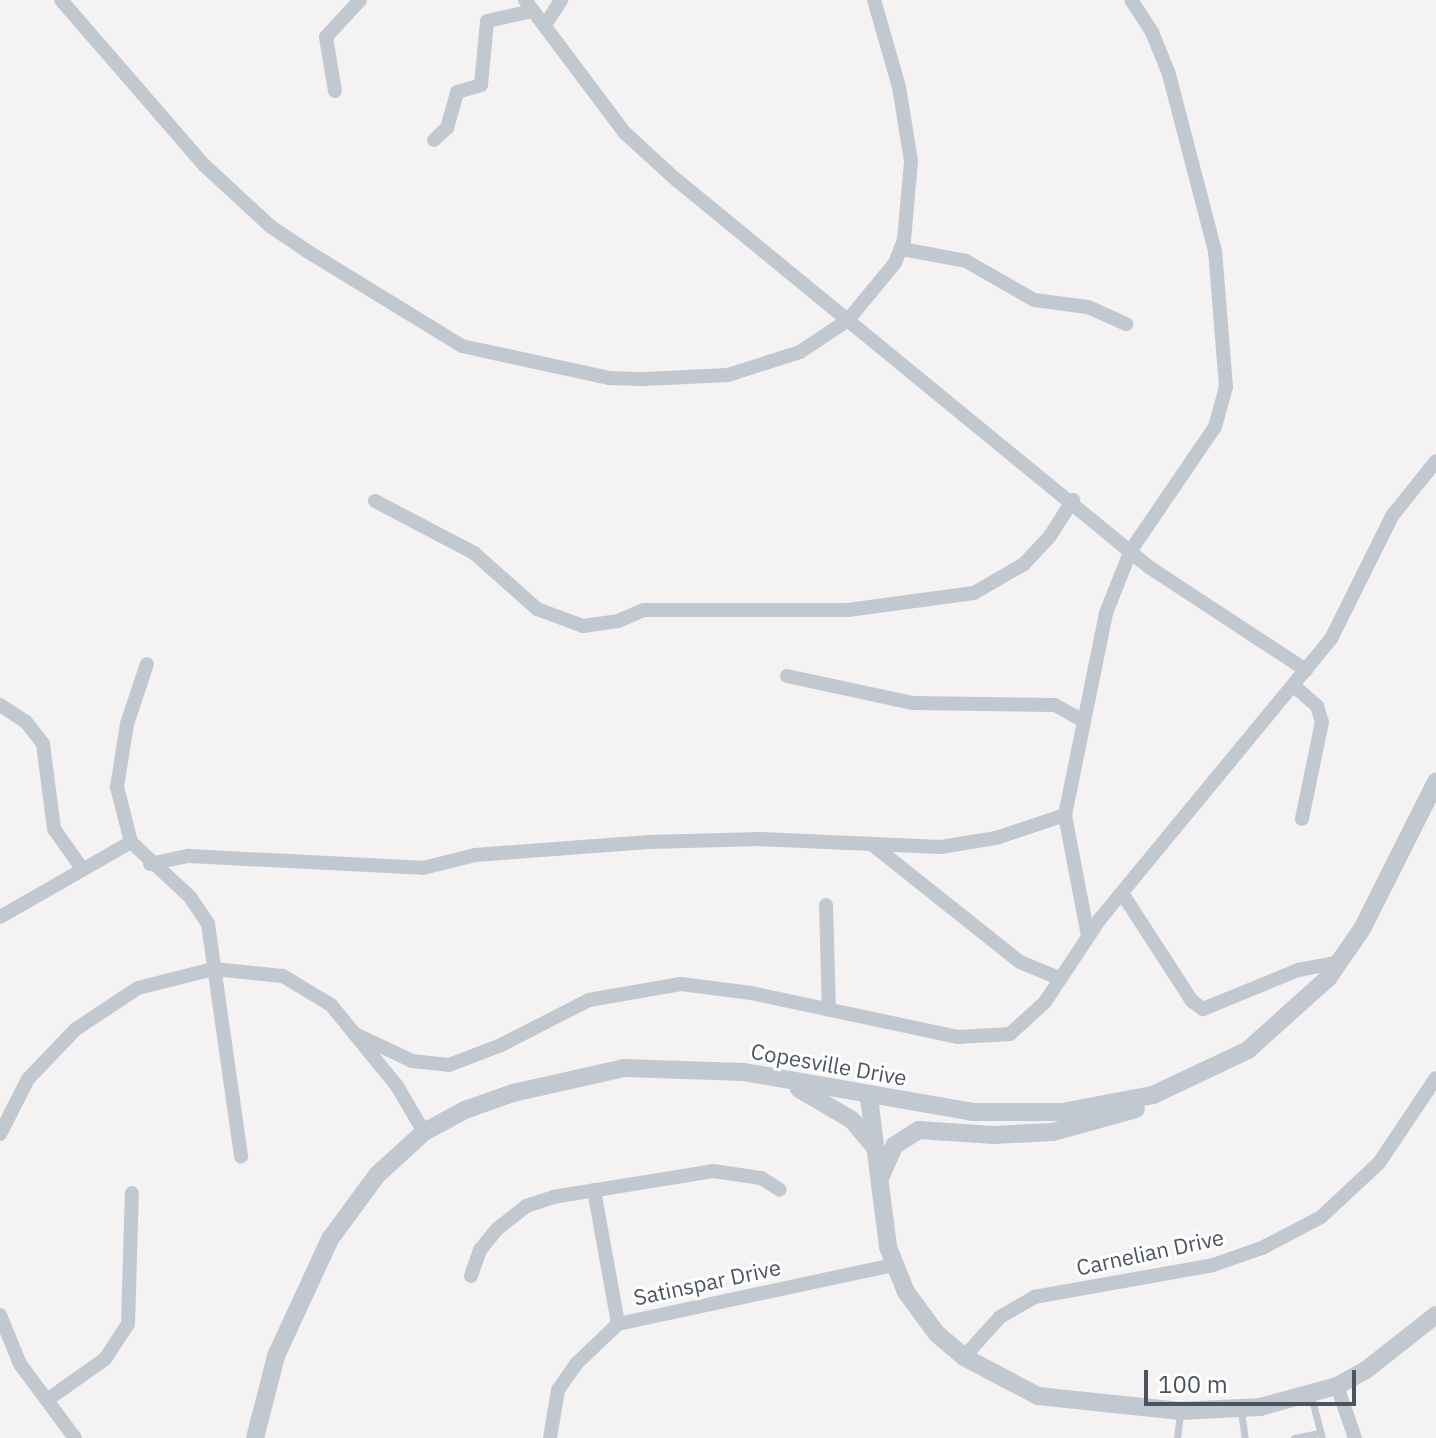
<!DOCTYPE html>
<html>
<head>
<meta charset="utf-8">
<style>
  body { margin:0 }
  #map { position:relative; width:1436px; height:1438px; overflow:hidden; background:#f4f2f2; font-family:"IBM Plex Sans",sans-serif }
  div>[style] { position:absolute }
  .service>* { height:7px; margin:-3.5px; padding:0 3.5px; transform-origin:3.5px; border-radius:3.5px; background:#c1c8d0 }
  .minor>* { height:14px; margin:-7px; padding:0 7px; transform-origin:7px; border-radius:7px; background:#c1c8d0 }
  .tertiary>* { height:18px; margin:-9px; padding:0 9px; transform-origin:9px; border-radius:9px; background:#c1c8d0 }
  span { translate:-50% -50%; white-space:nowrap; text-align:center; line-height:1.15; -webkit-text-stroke:6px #fff; paint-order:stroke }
  .street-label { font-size:22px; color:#4b545f }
  .scale { position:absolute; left:1144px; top:1370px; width:212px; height:36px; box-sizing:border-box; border:4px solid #4b545f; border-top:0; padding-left:10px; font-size:24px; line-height:28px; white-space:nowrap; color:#4b545f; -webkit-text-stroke:6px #fff; paint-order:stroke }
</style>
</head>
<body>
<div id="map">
  <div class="service">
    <i style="left:1311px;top:1396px;width:43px;rotate:75.3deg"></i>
    <i style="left:1241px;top:1411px;width:27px;rotate:82deg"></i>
    <i style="left:1177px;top:1438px;width:25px;rotate:-83deg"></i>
    <i style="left:1294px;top:1438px;width:26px;rotate:-11deg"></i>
  </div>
  <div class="minor">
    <i style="left:61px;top:0;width:218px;rotate:49.1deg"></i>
    <i style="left:204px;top:165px;width:90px;rotate:42.7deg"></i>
    <i style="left:270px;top:226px;width:45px;rotate:34deg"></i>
    <i style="left:307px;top:251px;width:182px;rotate:31.5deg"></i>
    <i style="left:462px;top:346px;width:150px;rotate:12.3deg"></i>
    <i style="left:609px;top:378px;width:36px;rotate:2deg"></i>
    <i style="left:645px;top:379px;width:83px;rotate:-2.8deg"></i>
    <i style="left:728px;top:375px;width:76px;rotate:-17.7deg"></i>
    <i style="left:800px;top:352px;width:58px;rotate:-33.7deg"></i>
    <i style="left:848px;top:320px;width:74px;rotate:-50.5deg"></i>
    <i style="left:895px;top:263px;width:25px;rotate:-69deg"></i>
    <i style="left:904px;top:240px;width:79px;rotate:-84.9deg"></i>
    <i style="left:911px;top:161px;width:75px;rotate:-99.2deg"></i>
    <i style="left:899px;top:87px;width:91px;rotate:-106deg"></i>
    <i style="left:525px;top:0;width:166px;rotate:53.1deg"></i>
    <i style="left:625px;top:133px;width:65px;rotate:42.5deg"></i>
    <i style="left:673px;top:177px;width:615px;rotate:39.33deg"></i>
    <i style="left:1149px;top:567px;width:188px;rotate:33.3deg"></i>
    <i style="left:545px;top:25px;width:30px;rotate:-57deg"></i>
    <i style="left:335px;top:91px;width:55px;rotate:-99.5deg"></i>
    <i style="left:326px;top:37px;width:50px;rotate:-47.4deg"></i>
    <i style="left:434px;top:140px;width:18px;rotate:-43deg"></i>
    <i style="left:447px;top:128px;width:37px;rotate:-74deg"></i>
    <i style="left:457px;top:92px;width:25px;rotate:-16deg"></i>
    <i style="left:481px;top:85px;width:64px;rotate:-84.6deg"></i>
    <i style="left:487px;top:21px;width:47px;rotate:-12.3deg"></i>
    <i style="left:902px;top:249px;width:65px;rotate:10.6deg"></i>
    <i style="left:966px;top:261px;width:78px;rotate:29.8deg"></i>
    <i style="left:1034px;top:300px;width:54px;rotate:7.4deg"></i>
    <i style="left:1088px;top:307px;width:42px;rotate:24.1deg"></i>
    <i style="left:375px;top:501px;width:112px;rotate:27.7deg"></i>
    <i style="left:474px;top:553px;width:84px;rotate:41.6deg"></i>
    <i style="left:537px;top:609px;width:49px;rotate:20.3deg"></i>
    <i style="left:583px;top:626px;width:35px;rotate:-8deg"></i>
    <i style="left:618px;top:621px;width:28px;rotate:-23deg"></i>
    <i style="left:644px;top:610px;width:204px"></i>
    <i style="left:848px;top:610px;width:127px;rotate:-7.7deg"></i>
    <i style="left:974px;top:593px;width:58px;rotate:-30.1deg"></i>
    <i style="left:1024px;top:564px;width:38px;rotate:-47deg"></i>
    <i style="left:1050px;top:536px;width:43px;rotate:-57.4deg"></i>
    <i style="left:787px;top:676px;width:129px;rotate:12.1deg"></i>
    <i style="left:913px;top:703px;width:142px;rotate:0.8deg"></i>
    <i style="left:1055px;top:705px;width:31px;rotate:29deg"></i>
    <i style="left:1294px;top:686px;width:30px;rotate:41deg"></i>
    <i style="left:1317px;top:706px;width:17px;rotate:73deg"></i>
    <i style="left:1322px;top:722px;width:99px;rotate:101.7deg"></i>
    <i style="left:0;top:705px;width:31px;rotate:33deg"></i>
    <i style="left:26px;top:722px;width:28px;rotate:52deg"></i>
    <i style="left:43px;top:744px;width:86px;rotate:82.6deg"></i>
    <i style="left:54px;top:829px;width:47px;rotate:54.6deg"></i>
    <i style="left:131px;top:842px;width:57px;rotate:-104.3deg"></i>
    <i style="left:117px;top:787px;width:64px;rotate:-81deg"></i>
    <i style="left:127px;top:724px;width:63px;rotate:-71.6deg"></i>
    <i style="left:874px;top:846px;width:186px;rotate:38.5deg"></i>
    <i style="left:1020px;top:962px;width:44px;rotate:22.5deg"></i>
    <i style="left:150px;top:864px;width:40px;rotate:-12deg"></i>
    <i style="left:189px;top:856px;width:234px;rotate:2.9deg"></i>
    <i style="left:423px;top:868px;width:54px;rotate:-14deg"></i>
    <i style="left:475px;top:855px;width:174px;rotate:-4.3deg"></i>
    <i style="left:649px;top:842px;width:110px;rotate:-1.6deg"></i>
    <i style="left:759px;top:839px;width:182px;rotate:2.5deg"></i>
    <i style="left:941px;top:847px;width:56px;rotate:-9.3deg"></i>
    <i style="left:996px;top:838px;width:73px;rotate:-18.4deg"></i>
    <i style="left:1122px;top:893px;width:129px;rotate:57.1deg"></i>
    <i style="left:1192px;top:1001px;width:14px;rotate:36deg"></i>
    <i style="left:1203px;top:1009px;width:103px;rotate:-22.3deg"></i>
    <i style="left:1298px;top:970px;width:44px;rotate:-10.5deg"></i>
    <i style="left:826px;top:905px;width:105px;rotate:88.4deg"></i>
    <i style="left:0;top:917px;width:151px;rotate:-29.8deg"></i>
    <i style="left:131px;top:842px;width:81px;rotate:43deg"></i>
    <i style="left:190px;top:897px;width:32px;rotate:56deg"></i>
    <i style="left:208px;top:924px;width:235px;rotate:81.9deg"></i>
    <i style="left:1088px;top:936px;width:123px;rotate:-100.8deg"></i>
    <i style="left:1065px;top:815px;width:206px;rotate:-78.5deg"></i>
    <i style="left:1106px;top:613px;width:68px;rotate:-68.4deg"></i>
    <i style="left:1131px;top:550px;width:149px;rotate:-55.7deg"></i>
    <i style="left:1215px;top:427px;width:41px;rotate:-74.6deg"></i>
    <i style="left:1226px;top:387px;width:136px;rotate:-94.6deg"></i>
    <i style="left:1215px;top:251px;width:183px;rotate:-104.6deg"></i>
    <i style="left:1169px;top:74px;width:45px;rotate:-112deg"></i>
    <i style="left:1152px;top:32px;width:38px;rotate:-123deg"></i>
    <i style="left:355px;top:1034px;width:63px;rotate:25.3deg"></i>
    <i style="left:412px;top:1061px;width:37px;rotate:6deg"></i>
    <i style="left:449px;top:1065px;width:56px;rotate:-21deg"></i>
    <i style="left:501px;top:1045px;width:99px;rotate:-27.1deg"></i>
    <i style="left:589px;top:1000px;width:93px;rotate:-9.9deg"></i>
    <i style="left:681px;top:984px;width:71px;rotate:7.3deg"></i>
    <i style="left:751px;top:993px;width:212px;rotate:12deg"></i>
    <i style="left:958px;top:1037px;width:52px;rotate:-3.3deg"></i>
    <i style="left:1010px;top:1034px;width:47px;rotate:-42.4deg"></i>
    <i style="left:1045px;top:1002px;width:100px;rotate:-56.5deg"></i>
    <i style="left:1100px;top:919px;width:363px;rotate:-50.5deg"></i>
    <i style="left:1331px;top:639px;width:137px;rotate:-63.6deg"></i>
    <i style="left:1392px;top:516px;width:70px;rotate:-51.3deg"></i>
    <i style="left:0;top:1134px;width:62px;rotate:-63deg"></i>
    <i style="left:28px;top:1079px;width:69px;rotate:-46.2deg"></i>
    <i style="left:76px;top:1029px;width:74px;rotate:-33.5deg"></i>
    <i style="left:138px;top:988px;width:77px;rotate:-14.2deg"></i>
    <i style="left:213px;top:969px;width:70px;rotate:5.7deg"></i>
    <i style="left:283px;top:976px;width:56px;rotate:31.1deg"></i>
    <i style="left:331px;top:1005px;width:104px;rotate:50.8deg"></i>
    <i style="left:397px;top:1086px;width:53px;rotate:59.6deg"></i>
    <i style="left:594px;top:1190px;width:136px;rotate:79.8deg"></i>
    <i style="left:471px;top:1276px;width:28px;rotate:-71deg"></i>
    <i style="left:480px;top:1250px;width:27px;rotate:-51deg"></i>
    <i style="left:497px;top:1229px;width:37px;rotate:-38deg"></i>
    <i style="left:526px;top:1206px;width:28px;rotate:-18deg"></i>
    <i style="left:553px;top:1197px;width:162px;rotate:-9.2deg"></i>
    <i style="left:713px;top:1171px;width:49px;rotate:8.3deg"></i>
    <i style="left:761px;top:1178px;width:22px;rotate:32deg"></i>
    <i style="left:0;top:1315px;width:53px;rotate:67.8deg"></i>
    <i style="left:20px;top:1364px;width:92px;rotate:53.4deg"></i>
    <i style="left:964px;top:1357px;width:54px;rotate:-48deg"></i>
    <i style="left:1000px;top:1317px;width:39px;rotate:-30deg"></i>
    <i style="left:1034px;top:1297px;width:182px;rotate:-10.1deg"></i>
    <i style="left:1213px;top:1265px;width:52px;rotate:-19.1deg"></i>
    <i style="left:1262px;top:1248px;width:67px;rotate:-27.7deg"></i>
    <i style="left:1321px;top:1217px;width:79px;rotate:-43deg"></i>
    <i style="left:1379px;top:1163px;width:102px;rotate:-56.2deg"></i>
    <i style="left:1337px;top:1386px;width:55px;rotate:70.9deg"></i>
    <i style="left:47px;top:1400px;width:71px;rotate:-35.3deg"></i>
    <i style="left:105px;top:1359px;width:42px;rotate:-56.7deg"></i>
    <i style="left:128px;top:1324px;width:131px;rotate:-88.3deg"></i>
    <i style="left:550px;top:1438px;width:49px;rotate:-80.5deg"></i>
    <i style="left:558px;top:1390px;width:33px;rotate:-55deg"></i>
    <i style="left:577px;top:1363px;width:57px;rotate:-43.6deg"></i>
    <i style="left:618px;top:1324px;width:281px;rotate:-12.1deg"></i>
  </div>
  <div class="tertiary">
    <i style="left:799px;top:1089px;width:61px;rotate:30.3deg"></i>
    <i style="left:852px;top:1120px;width:33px;rotate:50deg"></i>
    <i style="left:869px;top:1098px;width:150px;rotate:82.7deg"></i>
    <i style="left:888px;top:1247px;width:48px;rotate:68.2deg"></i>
    <i style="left:906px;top:1292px;width:52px;rotate:53.6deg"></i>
    <i style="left:937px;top:1334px;width:35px;rotate:40deg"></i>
    <i style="left:964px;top:1357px;width:84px;rotate:27.8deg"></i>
    <i style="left:1038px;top:1396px;width:143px;rotate:6deg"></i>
    <i style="left:1180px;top:1411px;width:80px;rotate:-2.9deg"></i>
    <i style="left:1260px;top:1407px;width:80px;rotate:-15.3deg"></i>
    <i style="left:1337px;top:1386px;width:33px;rotate:-29deg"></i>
    <i style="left:1366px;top:1370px;width:89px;rotate:-38.2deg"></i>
    <i style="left:880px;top:1178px;width:36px;rotate:-66deg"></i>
    <i style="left:895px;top:1145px;width:28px;rotate:-32deg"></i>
    <i style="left:919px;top:1130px;width:75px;rotate:3.8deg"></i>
    <i style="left:994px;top:1135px;width:59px;rotate:-2.9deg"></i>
    <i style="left:1053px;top:1132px;width:86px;rotate:-15.5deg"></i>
    <i style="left:255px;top:1438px;width:85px;rotate:-75.6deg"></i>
    <i style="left:276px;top:1356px;width:129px;rotate:-65.2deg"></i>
    <i style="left:330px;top:1239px;width:79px;rotate:-53.7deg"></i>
    <i style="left:377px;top:1175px;width:64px;rotate:-42.5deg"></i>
    <i style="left:424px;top:1132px;width:47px;rotate:-28.2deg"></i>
    <i style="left:465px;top:1110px;width:51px;rotate:-19.5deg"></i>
    <i style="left:513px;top:1093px;width:114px;rotate:-12.7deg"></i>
    <i style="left:624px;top:1068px;width:120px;rotate:1.9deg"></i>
    <i style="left:744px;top:1072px;width:232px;rotate:9.9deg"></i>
    <i style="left:973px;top:1112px;width:89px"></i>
    <i style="left:1062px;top:1112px;width:93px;rotate:-10.6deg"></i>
    <i style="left:1153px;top:1095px;width:105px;rotate:-25.3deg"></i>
    <i style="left:1248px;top:1050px;width:108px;rotate:-42deg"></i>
    <i style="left:1328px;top:978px;width:60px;rotate:-55.2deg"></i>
    <i style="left:1362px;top:929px;width:165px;rotate:-63.3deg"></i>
  </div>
  <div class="street-label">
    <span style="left:829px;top:1064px;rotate:10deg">Copesville Drive</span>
    <span style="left:1150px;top:1252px;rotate:-12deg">Carnelian Drive</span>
    <span style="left:707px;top:1282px;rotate:-12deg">Satinspar Drive</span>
  </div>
  <div class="scale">100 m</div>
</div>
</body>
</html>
